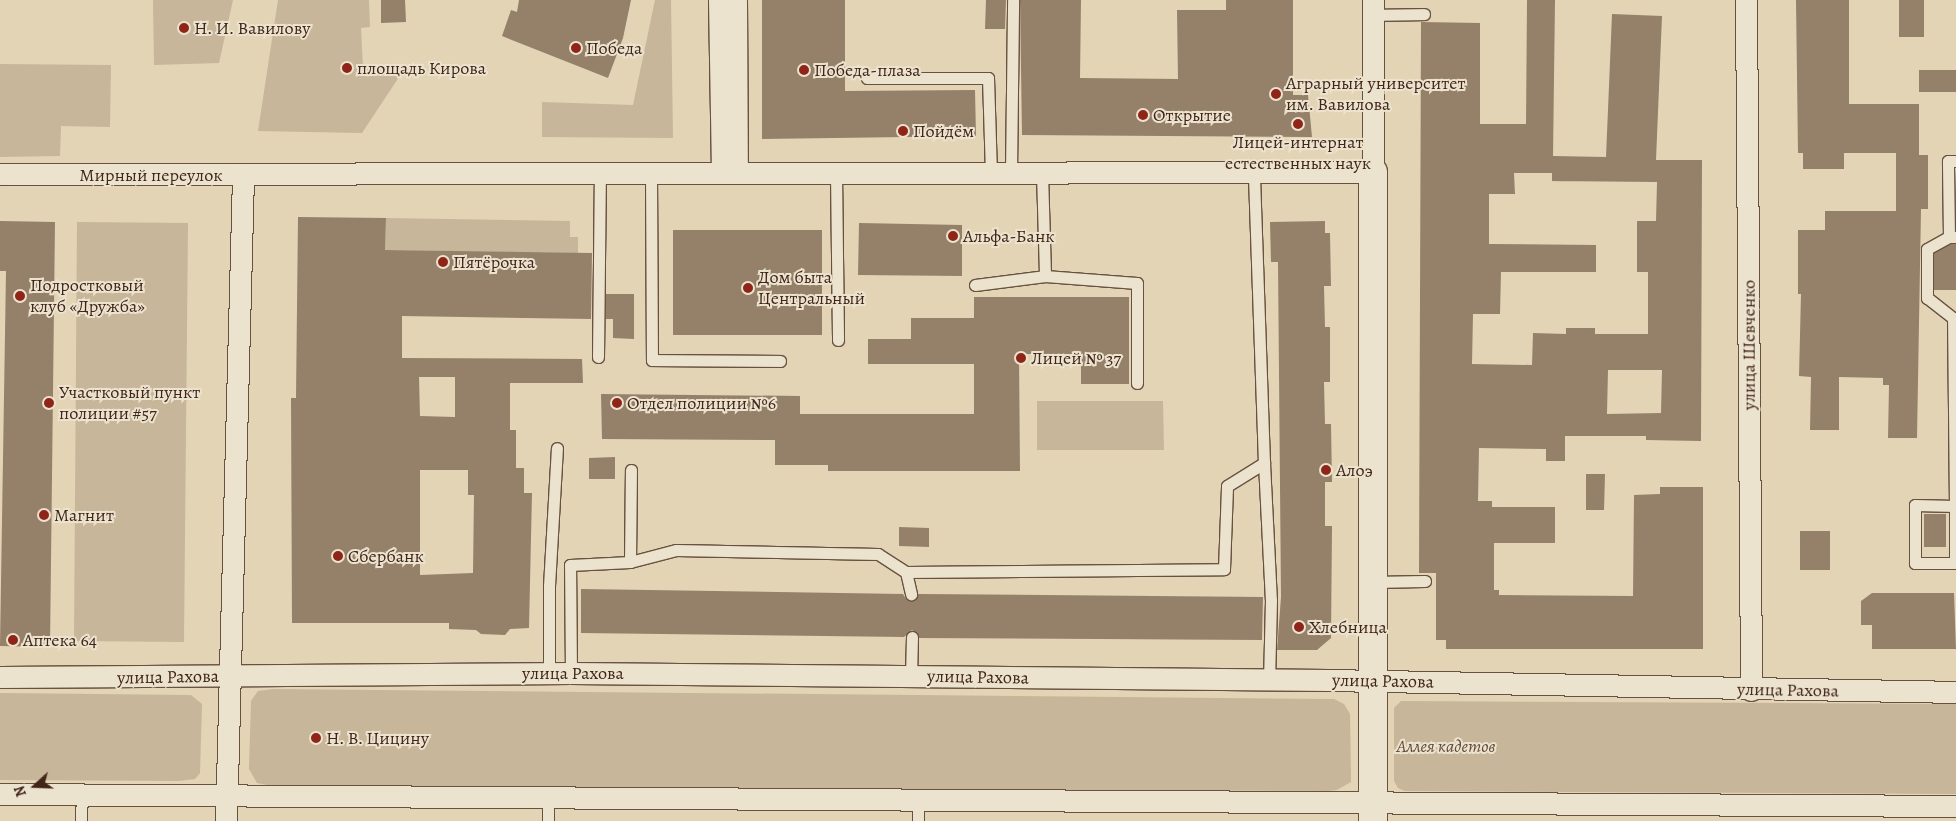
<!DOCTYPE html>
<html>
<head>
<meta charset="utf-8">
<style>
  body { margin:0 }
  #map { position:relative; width:1956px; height:821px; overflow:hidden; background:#e2d4b5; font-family:Alegreya,serif }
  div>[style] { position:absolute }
  .green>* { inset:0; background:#c7b69a }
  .building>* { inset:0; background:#95806a }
  .roads { filter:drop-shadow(1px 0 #695140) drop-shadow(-1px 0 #695140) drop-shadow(0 1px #695140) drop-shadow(0 -1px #695140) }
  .lane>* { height:11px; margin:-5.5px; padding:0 5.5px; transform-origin:5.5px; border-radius:5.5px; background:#ece3cf }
  .street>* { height:21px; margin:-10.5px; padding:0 10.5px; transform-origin:10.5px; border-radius:10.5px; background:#ece3cf }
  .secondary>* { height:28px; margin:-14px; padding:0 14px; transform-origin:14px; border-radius:14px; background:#ece3cf }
  .dots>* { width:14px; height:14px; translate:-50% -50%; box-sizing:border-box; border:2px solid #ece3cf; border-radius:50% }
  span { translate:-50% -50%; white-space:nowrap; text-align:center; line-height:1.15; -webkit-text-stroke:4px #ece3cf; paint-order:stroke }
  .poi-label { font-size:18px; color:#412519 }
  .left { translate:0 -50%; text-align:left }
  .street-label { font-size:18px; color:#412519 }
  .park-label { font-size:18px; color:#624939; font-style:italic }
  .north { position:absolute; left:10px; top:761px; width:50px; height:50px; -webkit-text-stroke:4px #ece3cf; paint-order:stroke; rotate:250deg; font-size:14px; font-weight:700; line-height:20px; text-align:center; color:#412519 }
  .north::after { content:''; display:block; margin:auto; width:18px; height:22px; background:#412519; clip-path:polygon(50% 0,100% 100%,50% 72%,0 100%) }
</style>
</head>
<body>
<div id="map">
  <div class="green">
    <i style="clip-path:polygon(153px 0,233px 0,219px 63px,154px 65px)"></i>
    <i style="clip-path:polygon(278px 0,369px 0,370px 27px,361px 28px,363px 67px,407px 65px,362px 133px,258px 131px)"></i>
    <i style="clip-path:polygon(655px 0,671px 0,673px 138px,542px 137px,542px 102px,633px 105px)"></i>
    <i style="clip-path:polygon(0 64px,111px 65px,110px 127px,61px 126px,60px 156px,0 157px)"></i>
    <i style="clip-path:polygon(386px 218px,570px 221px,570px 237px,578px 237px,578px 253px,385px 250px)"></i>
    <i style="clip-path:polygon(77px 222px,188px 223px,184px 642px,74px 641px)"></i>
    <i style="clip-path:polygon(1037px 401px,1163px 401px,1164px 450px,1037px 450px)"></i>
    <i style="clip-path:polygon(273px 689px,1334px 699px,1344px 704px,1350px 714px,1351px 782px,1337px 790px,1329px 791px,277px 787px,257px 783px,249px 769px,251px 701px,258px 691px)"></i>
    <i style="clip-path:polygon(0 693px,191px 695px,202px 704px,200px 773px,195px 779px,179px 781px,0 780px)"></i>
    <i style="clip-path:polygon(1401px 701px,1956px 704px,1956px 794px,1405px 791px,1398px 788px,1394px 781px,1394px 708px)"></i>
  </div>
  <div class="building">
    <i style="clip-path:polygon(381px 0,405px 0,406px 22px,381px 23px)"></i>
    <i style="clip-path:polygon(519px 0,631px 0,623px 38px,608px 78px,502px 36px,511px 10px,517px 12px)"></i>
    <i style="clip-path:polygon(762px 0,845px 0,845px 91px,975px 90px,976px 136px,762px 139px)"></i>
    <i style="clip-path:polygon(986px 0,1006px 0,1005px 29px,985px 29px)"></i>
    <i style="clip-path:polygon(1020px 0,1081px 0,1080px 78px,1178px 79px,1177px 10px,1226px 10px,1226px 0,1293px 0,1293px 95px,1308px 95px,1312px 137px,1022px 135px)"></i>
    <i style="clip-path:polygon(evenodd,1527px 0,1555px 0,1553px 156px,1606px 157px,1612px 14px,1662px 16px,1656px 160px,1702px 160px,1701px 441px,1646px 440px,1646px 436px,1565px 436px,1565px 461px,1546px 461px,1546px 449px,1479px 448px,1478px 501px,1492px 501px,1492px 507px,1555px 507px,1555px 543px,1494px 543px,1494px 590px,1499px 590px,1499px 595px,1633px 596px,1634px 495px,1660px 494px,1660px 487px,1703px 487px,1703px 649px,1446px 649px,1446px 640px,1436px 640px,1436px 573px,1419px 573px,1421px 22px,1480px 23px,1480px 124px,1526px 124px,1527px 0,1514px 173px,1552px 173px,1552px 181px,1657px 182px,1656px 221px,1637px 221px,1637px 272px,1648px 272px,1648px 334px,1595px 334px,1595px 328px,1566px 328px,1566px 334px,1533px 333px,1532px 365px,1472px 364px,1473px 314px,1500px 314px,1501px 272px,1596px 272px,1596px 245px,1489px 244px,1489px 194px,1515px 194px,1514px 173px,1527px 0,1608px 370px,1662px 370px,1661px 413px,1607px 414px,1608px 370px)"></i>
    <i style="clip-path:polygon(1796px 0,1849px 0,1849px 104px,1919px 104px,1919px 155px,1928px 155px,1928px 209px,1921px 209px,1917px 438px,1888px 438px,1889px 385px,1883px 385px,1883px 378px,1839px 377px,1839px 430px,1810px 430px,1811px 377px,1799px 376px,1801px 294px,1798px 294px,1798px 230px,1825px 230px,1825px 211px,1896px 211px,1896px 153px,1844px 153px,1844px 169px,1803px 169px,1803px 153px,1798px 153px)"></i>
    <i style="clip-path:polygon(1899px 0,1924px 0,1924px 37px,1899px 37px)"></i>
    <i style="clip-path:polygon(1919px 70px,1956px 70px,1956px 92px,1919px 92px)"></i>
    <i style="clip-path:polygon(evenodd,298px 217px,386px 218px,385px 250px,592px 253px,591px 319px,402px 316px,402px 358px,582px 359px,583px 383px,510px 383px,510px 430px,516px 430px,516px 468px,524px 468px,524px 493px,532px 493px,529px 628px,510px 629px,505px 635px,481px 634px,476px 630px,449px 629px,449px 623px,292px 623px,291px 398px,296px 398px,298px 217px,419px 377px,455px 377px,455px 417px,420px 416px,419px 377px,298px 217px,420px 470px,468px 470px,468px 495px,474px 495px,473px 573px,420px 575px,420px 470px)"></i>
    <i style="clip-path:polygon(0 221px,55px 222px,50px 647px,0 646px,6px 271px,0 271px)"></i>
    <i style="clip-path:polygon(1325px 221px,1325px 233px,1330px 233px,1331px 286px,1324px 286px,1325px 327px,1330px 327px,1330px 382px,1324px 382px,1325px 424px,1331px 424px,1332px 482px,1325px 482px,1325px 526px,1332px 526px,1331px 638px,1317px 650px,1277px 650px,1281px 597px,1278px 262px,1271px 262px,1270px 222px)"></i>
    <i style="clip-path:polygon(859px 223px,962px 225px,962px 276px,858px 275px)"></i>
    <i style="clip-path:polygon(673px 230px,822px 230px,822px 335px,673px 335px)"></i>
    <i style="clip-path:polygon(1951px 244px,1956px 244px,1956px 290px,1934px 290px,1934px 253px)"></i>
    <i style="clip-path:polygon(606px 294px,634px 294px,634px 339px,613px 338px,613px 319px,606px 319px)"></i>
    <i style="clip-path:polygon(974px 297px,1129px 297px,1129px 384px,1081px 384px,1081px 354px,1019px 354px,1020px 471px,828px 471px,828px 465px,775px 465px,775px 440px,602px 439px,601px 394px,800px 396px,800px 414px,974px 414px,974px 364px,868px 364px,868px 339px,911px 339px,911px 318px,974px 318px)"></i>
    <i style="clip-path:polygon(615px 457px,615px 479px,589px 479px,589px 458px)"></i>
    <i style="clip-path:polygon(1586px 474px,1605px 474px,1604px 510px,1586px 510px)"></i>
    <i style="clip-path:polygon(1924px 514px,1946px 514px,1946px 547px,1924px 547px)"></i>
    <i style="clip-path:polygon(899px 527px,929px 528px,929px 547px,899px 546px)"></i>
    <i style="clip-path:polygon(1800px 531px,1830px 531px,1830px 570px,1800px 570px)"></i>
    <i style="clip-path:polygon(581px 589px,903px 594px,906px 599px,912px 601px,918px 594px,1263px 597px,1262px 640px,919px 638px,912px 630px,904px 637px,581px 633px)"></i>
    <i style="clip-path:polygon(1872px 593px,1954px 593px,1956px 649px,1872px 649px,1872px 625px,1861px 625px,1861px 601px)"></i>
  </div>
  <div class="roads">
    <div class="lane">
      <i style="left:1373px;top:15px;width:51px;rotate:-1.1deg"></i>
      <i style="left:867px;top:78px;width:121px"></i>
      <i style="left:988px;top:78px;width:95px;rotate:88.2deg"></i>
      <i style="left:651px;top:173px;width:187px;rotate:89.7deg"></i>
      <i style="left:652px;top:360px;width:128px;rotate:0.4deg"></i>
      <i style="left:836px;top:173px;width:167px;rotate:89.3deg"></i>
      <i style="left:1011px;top:173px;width:173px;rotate:-89.3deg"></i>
      <i style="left:1042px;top:173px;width:103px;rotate:88.3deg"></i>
      <i style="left:1949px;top:237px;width:76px;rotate:-90.8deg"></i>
      <i style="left:1948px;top:161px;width:8px"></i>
      <i style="left:975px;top:285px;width:71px;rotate:-7.3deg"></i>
      <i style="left:1045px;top:276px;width:92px;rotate:4.4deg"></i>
      <i style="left:1137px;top:283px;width:100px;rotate:90deg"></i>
      <i style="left:598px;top:357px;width:184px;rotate:-89.4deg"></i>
      <i style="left:1264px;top:463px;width:137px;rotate:87.1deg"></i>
      <i style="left:1271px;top:600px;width:80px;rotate:91.4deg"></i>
      <i style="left:1955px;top:506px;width:40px;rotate:-178.6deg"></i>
      <i style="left:1915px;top:505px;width:58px;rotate:90deg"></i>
      <i style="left:1915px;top:563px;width:40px"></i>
      <i style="left:1955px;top:563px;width:57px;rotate:-90deg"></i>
      <i style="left:1955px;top:506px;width:188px;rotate:-90.6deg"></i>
      <i style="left:1953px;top:318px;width:33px;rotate:-142deg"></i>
      <i style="left:1927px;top:298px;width:49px;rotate:-90deg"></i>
      <i style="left:1927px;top:249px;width:25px;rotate:-29deg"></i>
      <i style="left:1949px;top:237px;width:7px"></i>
      <i style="left:630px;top:562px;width:92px;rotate:-89.4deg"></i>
      <i style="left:906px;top:572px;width:318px;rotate:-0.5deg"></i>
      <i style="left:1224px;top:569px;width:83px;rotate:-87.9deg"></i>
      <i style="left:1227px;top:486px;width:44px;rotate:-31.9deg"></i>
      <i style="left:1264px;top:463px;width:290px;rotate:-92deg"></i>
      <i style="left:1373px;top:582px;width:52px;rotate:-1.1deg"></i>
      <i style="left:549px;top:673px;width:87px;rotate:-90deg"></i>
      <i style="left:549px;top:586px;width:138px;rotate:-86.7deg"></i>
      <i style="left:571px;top:673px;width:108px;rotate:-90.5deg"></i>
      <i style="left:570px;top:565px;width:60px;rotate:-2.9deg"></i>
      <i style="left:630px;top:562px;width:48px;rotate:-14.6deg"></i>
      <i style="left:676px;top:550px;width:202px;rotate:1.1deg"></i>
      <i style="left:878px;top:554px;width:33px;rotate:33deg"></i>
      <i style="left:906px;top:572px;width:23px;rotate:77deg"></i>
      <i style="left:911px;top:677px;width:40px;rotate:-88.6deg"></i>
      <i style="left:81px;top:821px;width:26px;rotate:-88deg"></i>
      <i style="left:548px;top:821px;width:22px;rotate:-90deg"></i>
      <i style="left:918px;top:821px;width:20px;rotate:-90deg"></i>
    </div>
    <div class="street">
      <i style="left:719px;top:0;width:173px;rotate:89deg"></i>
      <i style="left:736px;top:0;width:173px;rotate:89.7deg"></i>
      <i style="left:1746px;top:0;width:690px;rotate:89.58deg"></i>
      <i style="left:0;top:174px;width:1373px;rotate:-0.08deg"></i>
      <i style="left:1373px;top:172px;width:172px;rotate:-90deg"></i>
      <i style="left:0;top:677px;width:571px;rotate:-0.4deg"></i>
      <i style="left:571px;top:673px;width:757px;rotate:0.53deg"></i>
      <i style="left:1328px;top:680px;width:628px;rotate:1.09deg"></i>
      <i style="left:0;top:794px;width:1956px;rotate:0.35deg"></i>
      <i style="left:226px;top:821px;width:645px;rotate:-88.49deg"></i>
    </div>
    <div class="secondary">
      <i style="left:1373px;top:821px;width:649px;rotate:-90deg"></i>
    </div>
  </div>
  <div class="dots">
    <i style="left:184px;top:28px;background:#8f2418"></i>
    <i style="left:576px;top:48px;background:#8f2418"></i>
    <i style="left:347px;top:68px;background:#8f2418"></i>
    <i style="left:804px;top:70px;background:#8f2418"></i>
    <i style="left:1276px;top:94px;background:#8f2418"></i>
    <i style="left:1143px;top:115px;background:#8f2418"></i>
    <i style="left:1298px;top:124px;background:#8f2418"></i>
    <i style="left:903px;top:131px;background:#8f2418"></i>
    <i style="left:953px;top:236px;background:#8f2418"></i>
    <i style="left:443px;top:262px;background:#8f2418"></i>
    <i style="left:748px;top:288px;background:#8f2418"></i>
    <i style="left:20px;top:296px;background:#8f2418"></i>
    <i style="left:1021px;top:358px;background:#8f2418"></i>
    <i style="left:49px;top:403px;background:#8f2418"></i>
    <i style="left:617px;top:403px;background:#8f2418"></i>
    <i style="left:1326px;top:470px;background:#8f2418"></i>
    <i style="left:44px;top:515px;background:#8f2418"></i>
    <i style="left:338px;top:556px;background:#8f2418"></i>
    <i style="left:1299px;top:627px;background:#8f2418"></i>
    <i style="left:13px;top:640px;background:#8f2418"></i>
    <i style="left:316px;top:738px;background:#8f2418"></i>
  </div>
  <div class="poi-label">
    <span class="left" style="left:194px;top:28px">Н. И. Вавилову</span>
    <span class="left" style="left:586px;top:48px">Победа</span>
    <span class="left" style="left:357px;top:68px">площадь Кирова</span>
    <span class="left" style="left:814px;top:70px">Победа-плаза</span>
    <span class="left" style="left:1286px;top:94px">Аграрный университет<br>им. Вавилова</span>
    <span class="left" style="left:1153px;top:115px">Открытие</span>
    <span class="left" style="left:913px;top:131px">Пойдём</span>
    <span style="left:1298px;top:153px">Лицей-интернат<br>естественных наук</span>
    <span class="left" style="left:963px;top:236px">Альфа-Банк</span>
    <span class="left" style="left:453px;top:262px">Пятёрочка</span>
    <span class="left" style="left:758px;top:288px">Дом быта<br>Центральный</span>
    <span class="left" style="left:30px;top:296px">Подростковый<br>клуб «Дружба»</span>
    <span class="left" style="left:1031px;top:358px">Лицей № 37</span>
    <span class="left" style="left:59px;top:403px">Участковый пункт<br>полиции #57</span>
    <span class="left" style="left:627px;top:403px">Отдел полиции №6</span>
    <span class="left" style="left:1336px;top:470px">Алоэ</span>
    <span class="left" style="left:54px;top:515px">Магнит</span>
    <span class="left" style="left:348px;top:556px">Сбербанк</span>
    <span class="left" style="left:1309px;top:627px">Хлебница</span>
    <span class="left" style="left:23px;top:640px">Аптека 64</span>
    <span class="left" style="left:326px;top:738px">Н. В. Цицину</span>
  </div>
  <div class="street-label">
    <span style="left:151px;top:175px">Мирный переулок</span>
    <span style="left:1749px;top:345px;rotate:-90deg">улица Шевченко</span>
    <span style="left:573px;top:673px">улица Рахова</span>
    <span style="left:168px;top:677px;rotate:-1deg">улица Рахова</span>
    <span style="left:978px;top:677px;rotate:1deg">улица Рахова</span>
    <span style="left:1383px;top:681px;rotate:1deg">улица Рахова</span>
    <span style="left:1788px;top:690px;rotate:1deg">улица Рахова</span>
  </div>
  <div class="park-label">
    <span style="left:1446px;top:746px">Аллея кадетов</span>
  </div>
  <div class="north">N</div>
</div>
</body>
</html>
